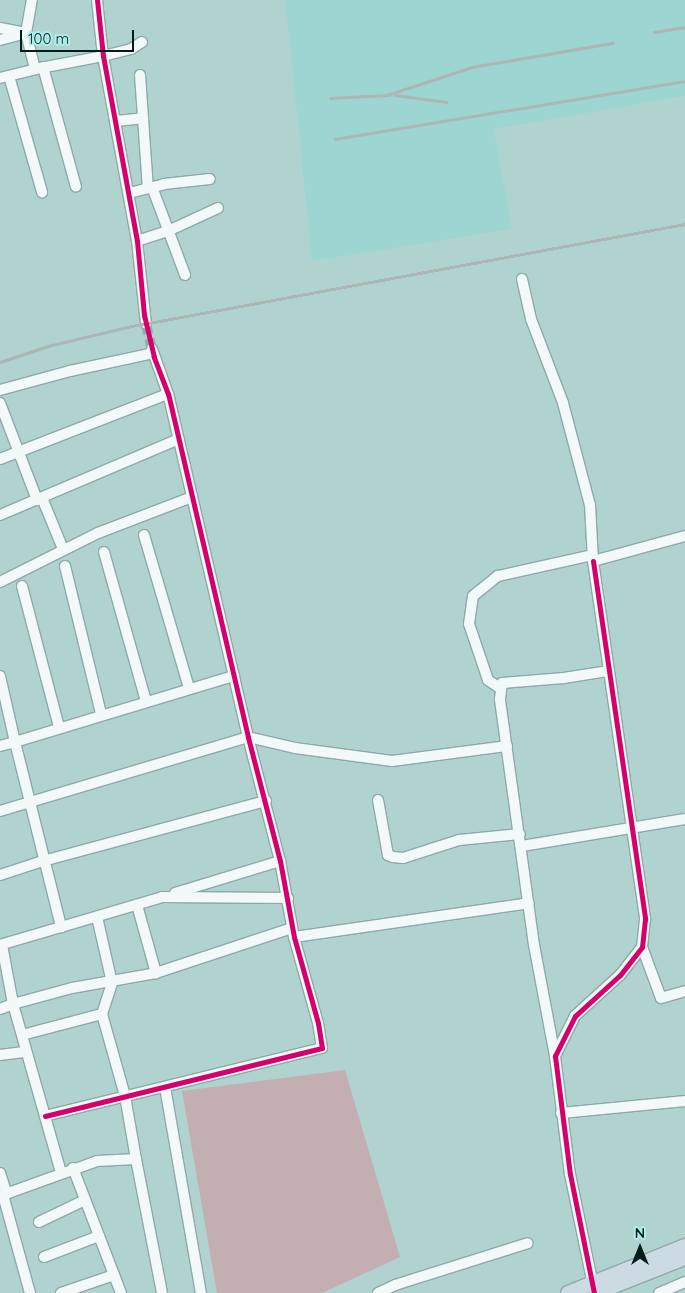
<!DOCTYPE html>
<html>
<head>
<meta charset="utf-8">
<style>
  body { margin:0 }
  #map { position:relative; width:685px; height:1293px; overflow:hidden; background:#b0d3d0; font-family:Quicksand,sans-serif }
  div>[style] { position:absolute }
  .built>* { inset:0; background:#9dd5d2 }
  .green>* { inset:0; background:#c3aeb1 }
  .minor-tunnel>* { height:10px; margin-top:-5px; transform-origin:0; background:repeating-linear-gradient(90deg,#8daeac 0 10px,transparent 0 15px) }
  .roads { filter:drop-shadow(1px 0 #8da9a7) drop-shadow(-1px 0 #8da9a7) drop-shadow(0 1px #8da9a7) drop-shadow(0 -1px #8da9a7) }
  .minor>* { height:10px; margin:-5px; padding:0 5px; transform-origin:5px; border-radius:5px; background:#f3f8f8 }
  .highway>* { height:14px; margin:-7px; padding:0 7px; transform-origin:7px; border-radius:7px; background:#cbdae3 }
  .rail>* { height:2.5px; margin:-1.25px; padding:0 1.25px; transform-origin:1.25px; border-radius:1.25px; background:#adb5b5 }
  .cycleway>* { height:5px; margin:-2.5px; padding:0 2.5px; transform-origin:2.5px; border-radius:2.5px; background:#d6006c }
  span { translate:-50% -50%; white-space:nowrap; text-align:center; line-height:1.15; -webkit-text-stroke:5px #aeeeea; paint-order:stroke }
  .north { position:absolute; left:615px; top:1223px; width:50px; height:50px; -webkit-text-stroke:4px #aeeeea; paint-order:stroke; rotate:0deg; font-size:14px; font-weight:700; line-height:20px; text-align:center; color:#031c1b }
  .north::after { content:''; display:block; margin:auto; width:18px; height:22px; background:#031c1b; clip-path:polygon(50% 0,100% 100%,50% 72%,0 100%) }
  .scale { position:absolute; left:20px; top:30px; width:114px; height:22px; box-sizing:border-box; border:2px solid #031c1b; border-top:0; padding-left:6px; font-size:15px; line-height:18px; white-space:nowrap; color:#031c1b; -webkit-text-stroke:4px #aeeeea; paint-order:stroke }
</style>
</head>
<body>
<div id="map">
  <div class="built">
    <i style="clip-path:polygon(285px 0,685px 0,685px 96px,494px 129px,512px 229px,312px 261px)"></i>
  </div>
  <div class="green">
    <i style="clip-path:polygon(345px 1070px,400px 1257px,322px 1293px,217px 1293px,182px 1091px)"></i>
  </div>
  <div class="minor-tunnel">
    <i style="left:146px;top:324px;width:26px;rotate:77deg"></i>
  </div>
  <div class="roads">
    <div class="minor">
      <i style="left:97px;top:0;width:56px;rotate:83.9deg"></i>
      <i style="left:103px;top:56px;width:188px;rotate:79.6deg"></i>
      <i style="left:137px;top:241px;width:83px;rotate:83.8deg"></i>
      <i style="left:0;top:28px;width:21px;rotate:11deg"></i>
      <i style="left:0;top:40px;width:27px;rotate:-15deg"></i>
      <i style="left:43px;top:67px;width:124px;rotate:74.6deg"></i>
      <i style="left:35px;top:69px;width:69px;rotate:-10.8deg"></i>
      <i style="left:103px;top:56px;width:29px;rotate:-14deg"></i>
      <i style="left:131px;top:49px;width:13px;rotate:-32deg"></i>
      <i style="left:140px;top:75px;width:113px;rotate:86deg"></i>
      <i style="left:9px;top:76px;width:121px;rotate:74.1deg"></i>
      <i style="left:0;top:78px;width:36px;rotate:-14deg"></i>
      <i style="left:35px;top:69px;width:37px;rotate:-104deg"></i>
      <i style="left:26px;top:33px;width:34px;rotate:-80deg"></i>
      <i style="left:116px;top:121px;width:27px;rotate:-6deg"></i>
      <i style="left:152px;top:187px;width:94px;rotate:69.4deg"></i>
      <i style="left:129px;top:193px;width:36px;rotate:-14deg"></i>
      <i style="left:164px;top:184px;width:46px;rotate:-6.2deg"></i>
      <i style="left:137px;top:241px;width:33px;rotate:-18deg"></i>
      <i style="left:168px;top:231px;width:55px;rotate:-24.7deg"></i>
      <i style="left:522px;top:279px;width:41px;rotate:77.3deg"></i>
      <i style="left:531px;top:319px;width:90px;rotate:69.1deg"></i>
      <i style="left:563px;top:403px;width:106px;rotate:75.2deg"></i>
      <i style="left:590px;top:505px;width:56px;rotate:86.9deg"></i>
      <i style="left:593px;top:561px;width:95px;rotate:-15.2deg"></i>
      <i style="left:0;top:390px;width:73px;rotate:-15.2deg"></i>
      <i style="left:70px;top:371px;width:85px;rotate:-12.2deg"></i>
      <i style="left:0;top:403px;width:104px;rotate:69.1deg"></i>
      <i style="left:0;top:459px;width:180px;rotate:-21.2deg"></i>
      <i style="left:42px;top:498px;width:55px;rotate:67.6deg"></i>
      <i style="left:0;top:515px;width:194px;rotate:-23deg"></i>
      <i style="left:144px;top:535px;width:159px;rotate:73.6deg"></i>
      <i style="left:104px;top:552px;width:155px;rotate:74.3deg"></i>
      <i style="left:593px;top:561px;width:362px;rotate:81.7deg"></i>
      <i style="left:645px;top:919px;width:28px;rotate:96deg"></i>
      <i style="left:642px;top:947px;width:36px;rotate:128deg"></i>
      <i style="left:620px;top:975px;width:61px;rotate:137.7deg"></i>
      <i style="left:575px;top:1016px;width:45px;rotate:116.6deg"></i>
      <i style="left:555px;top:1056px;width:119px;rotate:82.8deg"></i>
      <i style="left:570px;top:1174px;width:118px;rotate:78.3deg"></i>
      <i style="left:65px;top:566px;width:152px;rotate:76.3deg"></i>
      <i style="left:0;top:582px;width:110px;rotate:-26.6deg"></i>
      <i style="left:98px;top:533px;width:101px;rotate:-21deg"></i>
      <i style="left:22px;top:586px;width:146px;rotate:75.3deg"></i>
      <i style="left:0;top:676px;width:68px;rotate:77.2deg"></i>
      <i style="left:15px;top:742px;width:229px;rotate:-16.8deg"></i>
      <i style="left:501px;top:689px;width:16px;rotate:-145deg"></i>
      <i style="left:488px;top:680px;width:59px;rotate:-108.7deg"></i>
      <i style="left:469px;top:624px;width:28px;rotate:-82deg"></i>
      <i style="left:473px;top:596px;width:32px;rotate:-39deg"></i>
      <i style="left:498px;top:576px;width:97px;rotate:-12.5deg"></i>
      <i style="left:0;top:746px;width:16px;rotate:-15deg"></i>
      <i style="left:15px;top:742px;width:191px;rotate:76deg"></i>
      <i style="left:61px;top:927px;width:64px;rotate:163.6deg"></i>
      <i style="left:378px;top:800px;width:56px;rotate:79.7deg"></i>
      <i style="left:388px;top:855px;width:5px;rotate:22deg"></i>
      <i style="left:393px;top:857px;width:10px;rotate:6deg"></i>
      <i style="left:403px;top:858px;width:59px;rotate:-17.8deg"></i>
      <i style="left:459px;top:840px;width:61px;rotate:-5.6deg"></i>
      <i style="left:0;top:811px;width:259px;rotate:-16.6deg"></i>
      <i style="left:248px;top:737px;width:48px;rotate:13.2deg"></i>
      <i style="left:295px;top:748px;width:98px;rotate:7.6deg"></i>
      <i style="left:392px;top:761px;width:116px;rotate:-7.4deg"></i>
      <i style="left:522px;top:846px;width:165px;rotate:-9.4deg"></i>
      <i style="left:0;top:875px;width:45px;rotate:-18deg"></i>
      <i style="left:43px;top:861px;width:231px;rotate:-15.1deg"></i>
      <i style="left:175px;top:893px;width:110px;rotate:-16.9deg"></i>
      <i style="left:137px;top:905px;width:71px;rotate:74.4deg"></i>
      <i style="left:61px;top:927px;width:105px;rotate:-16.5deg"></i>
      <i style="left:162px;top:897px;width:126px;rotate:0.5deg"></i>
      <i style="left:294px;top:937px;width:237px;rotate:-8.2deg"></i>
      <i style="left:2px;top:945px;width:60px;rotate:79.4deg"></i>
      <i style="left:13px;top:1004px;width:61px;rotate:-15.2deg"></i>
      <i style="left:72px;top:988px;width:85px;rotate:-10.1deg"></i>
      <i style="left:156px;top:973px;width:143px;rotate:-18.3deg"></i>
      <i style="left:642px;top:947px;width:54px;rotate:69.6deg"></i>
      <i style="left:661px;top:998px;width:25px;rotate:-16deg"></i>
      <i style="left:0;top:1009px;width:14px;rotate:-21deg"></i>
      <i style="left:13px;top:1004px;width:175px;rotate:74.1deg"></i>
      <i style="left:102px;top:1014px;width:85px;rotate:74.3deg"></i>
      <i style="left:125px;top:1096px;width:64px;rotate:80.1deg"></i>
      <i style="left:22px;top:1035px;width:83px;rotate:-14.7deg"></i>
      <i style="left:102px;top:1014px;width:33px;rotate:-72deg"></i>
      <i style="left:112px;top:983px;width:68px;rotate:-102.8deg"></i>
      <i style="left:0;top:1055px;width:26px;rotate:-7deg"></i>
      <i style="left:555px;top:1056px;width:113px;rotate:-100.7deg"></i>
      <i style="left:534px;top:945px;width:248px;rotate:-97.9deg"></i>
      <i style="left:500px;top:699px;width:16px;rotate:-83deg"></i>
      <i style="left:502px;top:683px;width:62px;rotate:-4.6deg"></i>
      <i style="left:564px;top:678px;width:45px;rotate:-9deg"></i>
      <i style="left:165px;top:1087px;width:209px;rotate:80.1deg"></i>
      <i style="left:561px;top:1113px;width:125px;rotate:-5.5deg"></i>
      <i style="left:45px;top:1116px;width:285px;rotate:-13.8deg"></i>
      <i style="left:322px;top:1048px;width:25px;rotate:-99deg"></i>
      <i style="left:318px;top:1023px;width:89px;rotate:-105.6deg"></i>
      <i style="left:294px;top:937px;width:77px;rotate:-100.4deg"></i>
      <i style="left:280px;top:861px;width:128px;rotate:-104.5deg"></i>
      <i style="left:248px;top:737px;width:352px;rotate:-103.1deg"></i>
      <i style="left:168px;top:394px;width:48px;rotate:-109.6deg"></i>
      <i style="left:73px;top:1168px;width:134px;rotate:69deg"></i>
      <i style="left:0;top:1173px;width:22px;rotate:72deg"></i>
      <i style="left:3px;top:1195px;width:102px;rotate:74.6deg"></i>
      <i style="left:0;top:1196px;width:103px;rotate:-19.8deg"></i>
      <i style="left:97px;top:1161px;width:39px;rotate:-3deg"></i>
      <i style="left:136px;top:1159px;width:136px;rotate:79deg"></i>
      <i style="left:39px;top:1222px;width:51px;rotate:-25.6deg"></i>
      <i style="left:44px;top:1257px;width:59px;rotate:-20.9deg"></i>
      <i style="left:61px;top:1293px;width:56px;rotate:-18.8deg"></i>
      <i style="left:378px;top:1293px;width:19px;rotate:-25deg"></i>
      <i style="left:395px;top:1285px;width:139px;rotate:-17.5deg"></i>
      <i style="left:659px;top:1293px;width:28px;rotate:-23deg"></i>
    </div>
    <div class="highway">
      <i style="left:568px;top:1293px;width:126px;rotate:-21.9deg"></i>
      <i style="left:596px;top:1293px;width:96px;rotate:-21.5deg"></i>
    </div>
  </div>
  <div class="rail">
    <i style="left:654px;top:32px;width:31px;rotate:-9deg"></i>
    <i style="left:395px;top:95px;width:52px;rotate:7.7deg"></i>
    <i style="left:330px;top:98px;width:57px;rotate:-3deg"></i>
    <i style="left:387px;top:95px;width:89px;rotate:-18.2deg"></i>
    <i style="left:472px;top:67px;width:143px;rotate:-9.7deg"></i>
    <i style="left:335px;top:139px;width:355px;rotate:-9.4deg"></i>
    <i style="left:0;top:362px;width:51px;rotate:-18.4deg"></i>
    <i style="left:48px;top:346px;width:81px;rotate:-13.5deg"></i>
    <i style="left:127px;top:327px;width:567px;rotate:-10.46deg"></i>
  </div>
  <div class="cycleway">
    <i style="left:593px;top:561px;width:362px;rotate:81.7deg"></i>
    <i style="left:645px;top:919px;width:28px;rotate:96deg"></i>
    <i style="left:642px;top:947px;width:36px;rotate:128deg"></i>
    <i style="left:620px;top:975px;width:61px;rotate:137.7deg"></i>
    <i style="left:575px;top:1016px;width:45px;rotate:116.6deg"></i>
    <i style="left:555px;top:1056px;width:119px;rotate:82.8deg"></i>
    <i style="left:570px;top:1174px;width:121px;rotate:78.6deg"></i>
    <i style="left:45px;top:1116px;width:285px;rotate:-13.8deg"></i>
    <i style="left:322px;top:1048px;width:25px;rotate:-99deg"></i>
    <i style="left:318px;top:1023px;width:89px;rotate:-105.6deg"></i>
    <i style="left:294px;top:937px;width:77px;rotate:-100.4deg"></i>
    <i style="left:280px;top:861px;width:128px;rotate:-104.5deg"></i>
    <i style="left:248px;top:737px;width:352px;rotate:-103.1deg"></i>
    <i style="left:168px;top:394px;width:40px;rotate:-111deg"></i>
    <i style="left:154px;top:357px;width:43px;rotate:-103.4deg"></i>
    <i style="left:144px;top:315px;width:74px;rotate:-95.4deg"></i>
    <i style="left:137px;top:241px;width:188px;rotate:-100.4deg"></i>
    <i style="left:103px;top:56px;width:56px;rotate:-96.1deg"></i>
  </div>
  <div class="north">N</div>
  <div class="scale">100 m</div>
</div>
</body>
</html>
